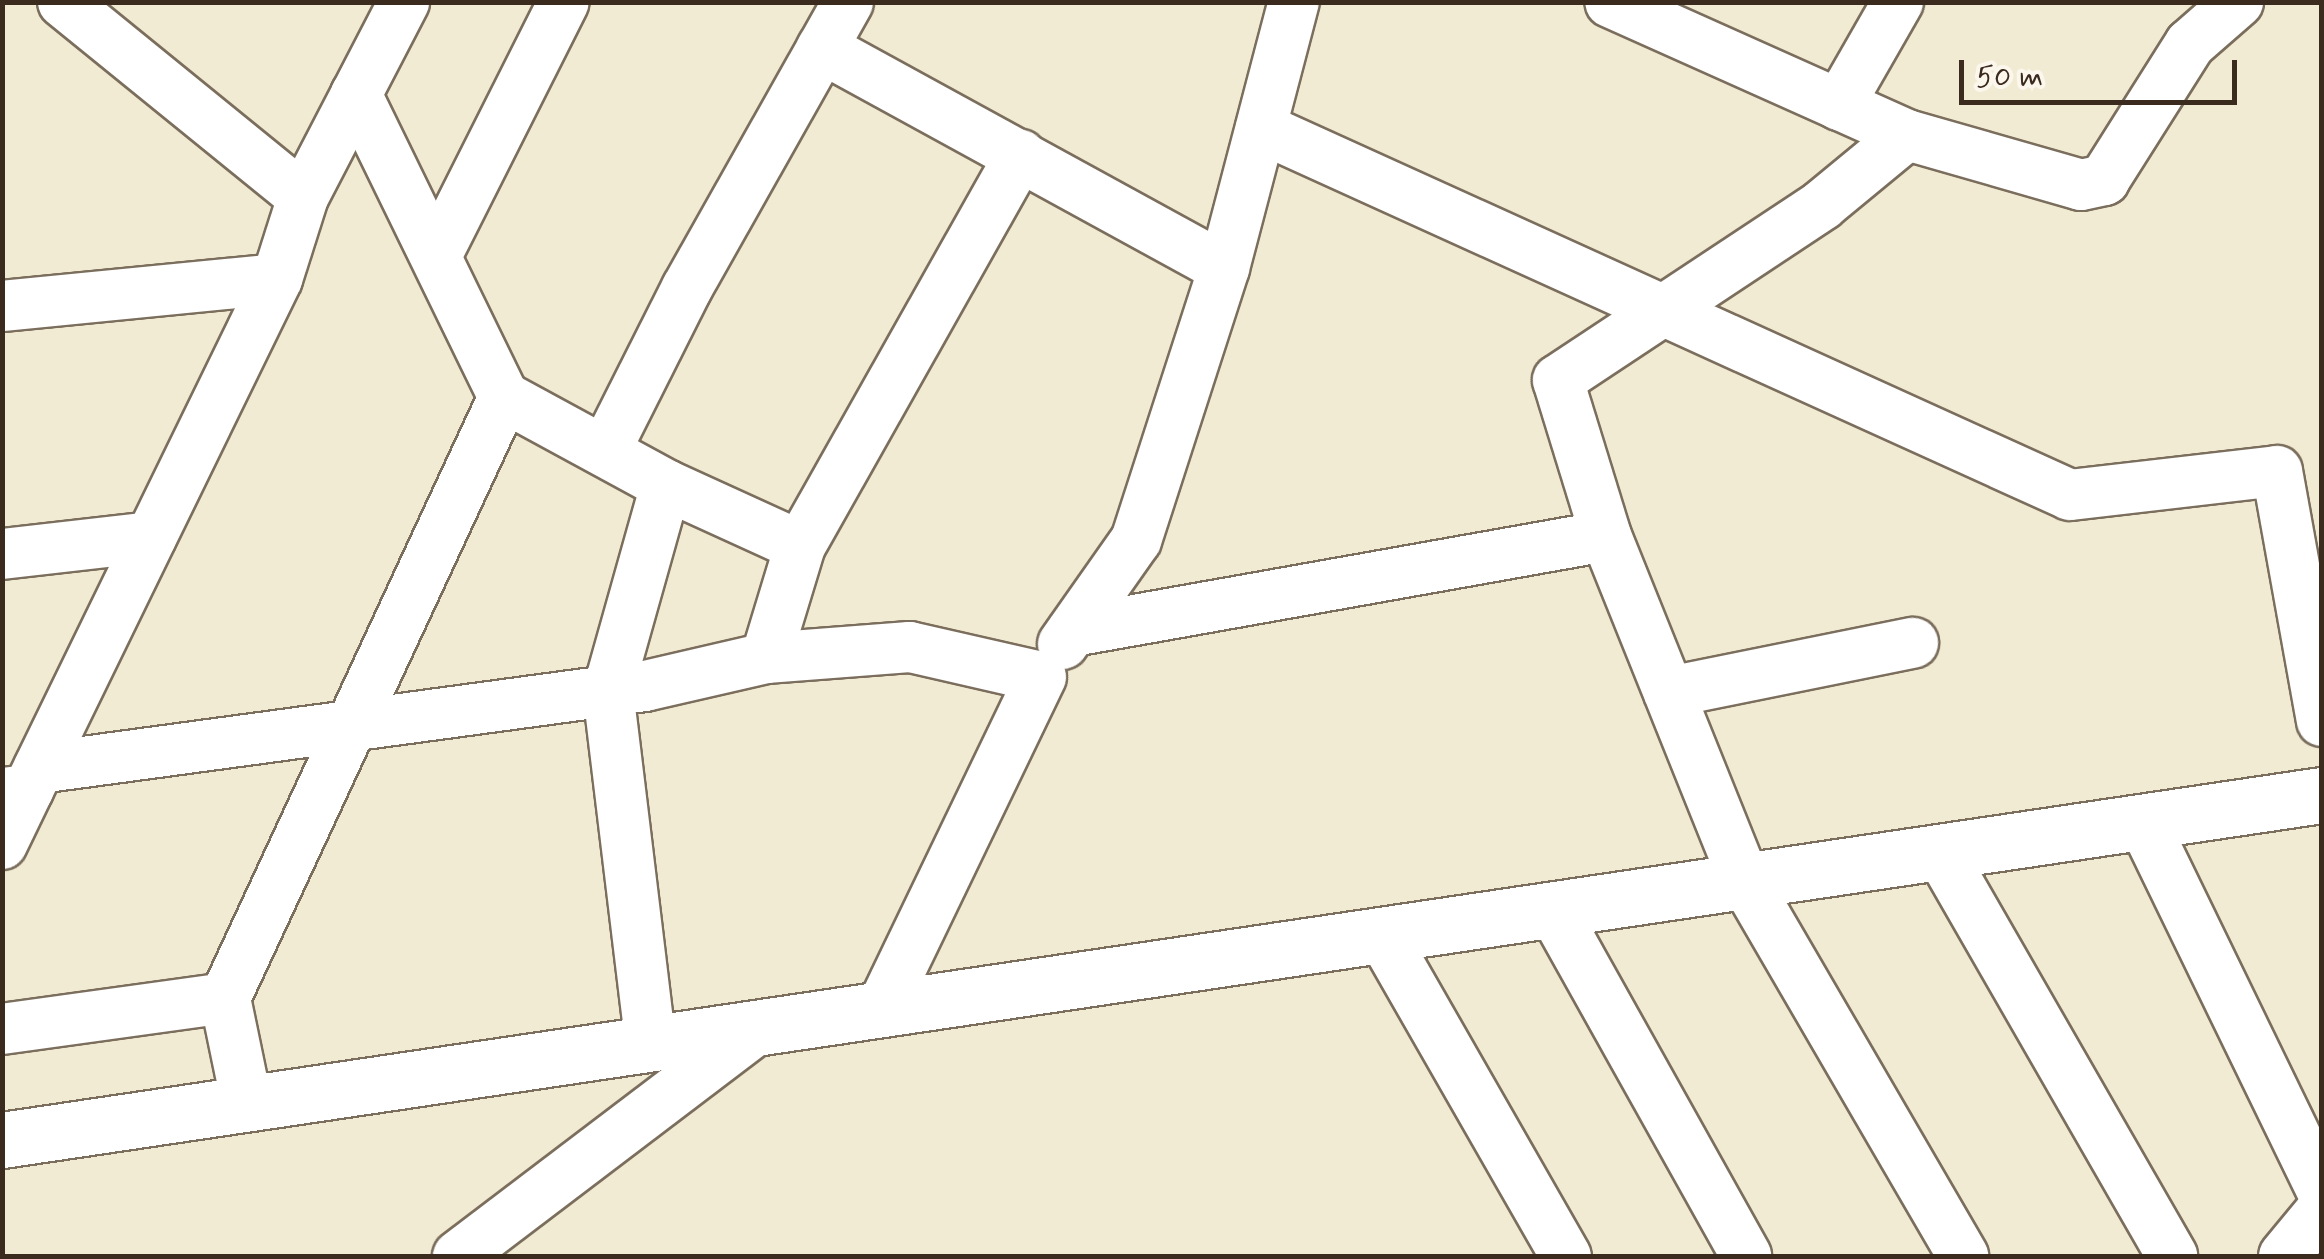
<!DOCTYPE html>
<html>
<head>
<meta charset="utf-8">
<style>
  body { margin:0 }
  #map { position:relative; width:2324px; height:1259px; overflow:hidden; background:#f2ebd3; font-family:Mynerve,sans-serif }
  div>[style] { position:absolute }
  .roads { filter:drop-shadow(2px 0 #7b6e5d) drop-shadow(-2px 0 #7b6e5d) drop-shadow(0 2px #7b6e5d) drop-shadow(0 -2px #7b6e5d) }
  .minor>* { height:50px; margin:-25px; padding:0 25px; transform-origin:25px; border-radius:25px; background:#fff }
  .major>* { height:55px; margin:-27.5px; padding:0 27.5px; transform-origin:27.5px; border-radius:27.5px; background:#fff }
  span { translate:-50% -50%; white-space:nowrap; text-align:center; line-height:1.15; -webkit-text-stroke:10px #fbf7ec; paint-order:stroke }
  .frame { position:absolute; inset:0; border:5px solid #3b2a1e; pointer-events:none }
  .scale { position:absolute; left:1959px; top:60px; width:278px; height:45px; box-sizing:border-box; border:5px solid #3b2a1e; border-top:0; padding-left:12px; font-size:30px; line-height:35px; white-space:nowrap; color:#3b2a1e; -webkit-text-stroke:8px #fbf7ec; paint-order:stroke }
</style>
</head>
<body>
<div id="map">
  <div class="roads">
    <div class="minor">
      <i style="left:63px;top:2px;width:309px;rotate:39.1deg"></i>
      <i style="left:303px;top:197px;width:220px;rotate:-62.6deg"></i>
      <i style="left:822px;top:48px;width:458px;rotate:28.7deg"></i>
      <i style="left:1224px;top:268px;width:286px;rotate:107.9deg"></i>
      <i style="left:1136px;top:540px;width:127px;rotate:125.1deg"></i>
      <i style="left:356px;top:94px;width:337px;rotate:64deg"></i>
      <i style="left:504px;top:397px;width:184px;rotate:28.5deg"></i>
      <i style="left:666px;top:485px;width:214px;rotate:105.7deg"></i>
      <i style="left:608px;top:691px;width:356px;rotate:83.1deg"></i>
      <i style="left:1839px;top:105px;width:119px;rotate:-60.2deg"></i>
      <i style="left:1261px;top:128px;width:888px;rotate:24.4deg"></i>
      <i style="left:2070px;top:495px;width:208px;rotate:-6.6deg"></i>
      <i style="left:2277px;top:471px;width:254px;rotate:79.8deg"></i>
      <i style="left:1907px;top:135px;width:181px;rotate:16deg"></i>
      <i style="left:2081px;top:185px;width:24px;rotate:-12deg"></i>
      <i style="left:2104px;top:180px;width:161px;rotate:-57.7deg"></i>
      <i style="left:2190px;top:44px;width:64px;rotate:-41.2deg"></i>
      <i style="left:436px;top:256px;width:284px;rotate:-63.3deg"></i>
      <i style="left:1224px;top:268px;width:275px;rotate:-75.3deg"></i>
      <i style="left:277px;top:279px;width:86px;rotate:-72.4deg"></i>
      <i style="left:2px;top:306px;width:276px;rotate:-5.6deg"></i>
      <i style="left:277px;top:279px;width:568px;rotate:115.98deg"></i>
      <i style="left:28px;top:790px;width:26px;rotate:173deg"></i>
      <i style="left:605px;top:451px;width:182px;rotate:-63.3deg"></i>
      <i style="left:687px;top:288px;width:328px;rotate:-60.6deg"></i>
      <i style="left:666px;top:485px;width:147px;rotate:24.5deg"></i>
      <i style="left:1606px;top:536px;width:372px;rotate:68.1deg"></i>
      <i style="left:1745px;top:881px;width:434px;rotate:59.8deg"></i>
      <i style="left:2px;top:554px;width:150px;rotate:-6.5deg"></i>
      <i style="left:1073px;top:631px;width:541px;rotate:-10.11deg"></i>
      <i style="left:1606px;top:536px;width:163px;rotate:-107.1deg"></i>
      <i style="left:1558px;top:380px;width:317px;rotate:-33.5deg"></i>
      <i style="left:1822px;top:205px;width:110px;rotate:-39.5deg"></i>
      <i style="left:1907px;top:135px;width:325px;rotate:-155.9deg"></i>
      <i style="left:766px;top:658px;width:117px;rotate:-73.1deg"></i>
      <i style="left:800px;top:546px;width:449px;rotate:-60.6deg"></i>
      <i style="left:1669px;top:692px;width:249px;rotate:-11.4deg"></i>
      <i style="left:39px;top:768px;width:612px;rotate:-7.71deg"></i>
      <i style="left:645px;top:686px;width:124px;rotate:-13deg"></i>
      <i style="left:766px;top:658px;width:144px;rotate:-4.4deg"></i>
      <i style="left:910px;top:647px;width:134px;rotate:12.9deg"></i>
      <i style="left:1041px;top:677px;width:369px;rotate:115.7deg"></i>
      <i style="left:2143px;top:822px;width:409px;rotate:64.1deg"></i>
      <i style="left:2px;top:844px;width:60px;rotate:-64.3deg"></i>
      <i style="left:1940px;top:852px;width:466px;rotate:60.1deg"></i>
      <i style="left:1553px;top:910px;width:396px;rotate:60.8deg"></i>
      <i style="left:1382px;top:935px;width:370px;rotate:60.2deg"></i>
      <i style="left:225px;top:998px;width:663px;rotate:-65.1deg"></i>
      <i style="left:2px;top:1029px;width:225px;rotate:-7.9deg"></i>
      <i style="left:225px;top:998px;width:108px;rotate:78.3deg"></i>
      <i style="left:458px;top:1256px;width:377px;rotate:-37.2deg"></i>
      <i style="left:2284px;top:1256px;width:60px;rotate:-50.4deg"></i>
    </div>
    <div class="major">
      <i style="left:2px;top:1140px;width:2346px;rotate:-8.46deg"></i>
    </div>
  </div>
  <div class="frame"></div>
  <div class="scale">50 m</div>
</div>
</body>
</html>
